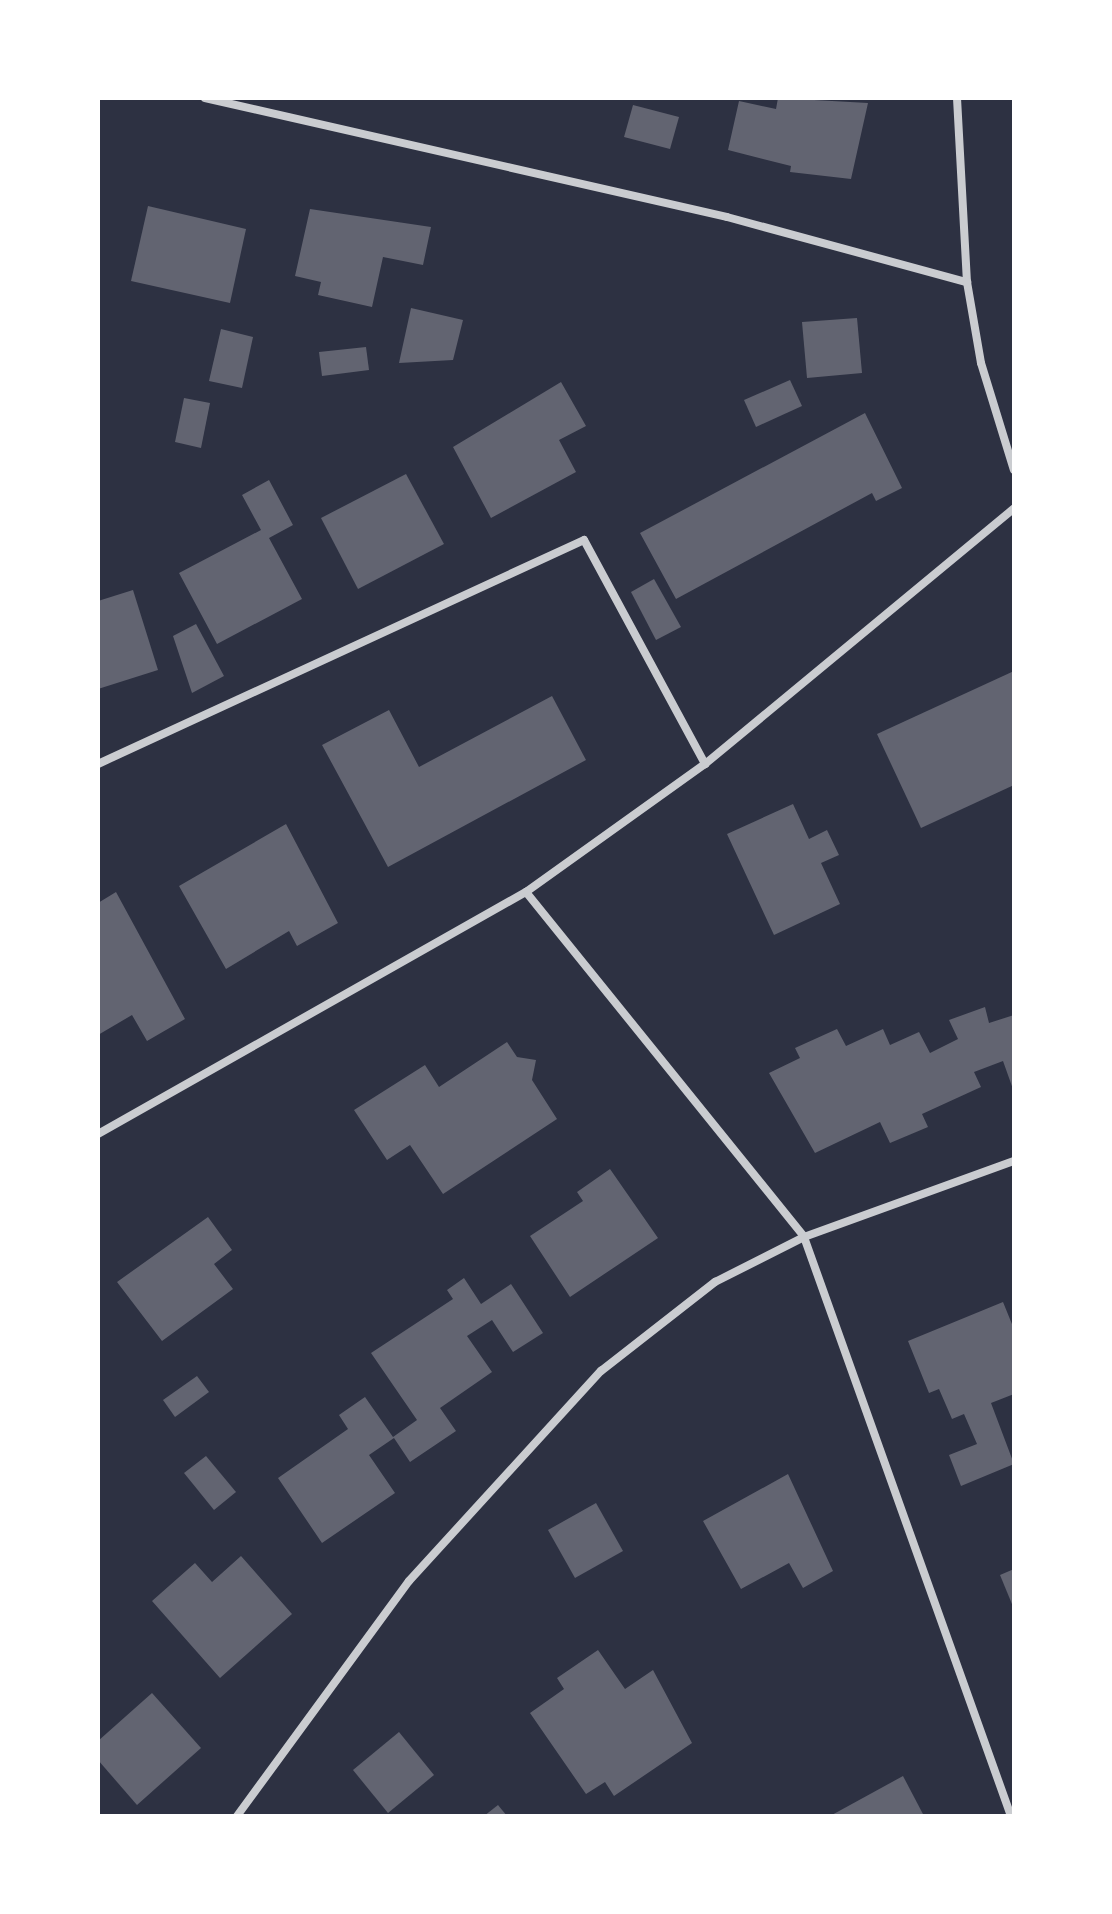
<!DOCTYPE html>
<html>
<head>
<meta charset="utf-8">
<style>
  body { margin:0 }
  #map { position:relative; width:1112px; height:1914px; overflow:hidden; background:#2d3142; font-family:"DM Sans",sans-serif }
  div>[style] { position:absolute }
  .building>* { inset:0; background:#626471 }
  .minor>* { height:8px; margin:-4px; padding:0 4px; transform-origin:4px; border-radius:4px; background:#caccd0 }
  span { translate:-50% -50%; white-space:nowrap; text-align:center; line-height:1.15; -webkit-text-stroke:7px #fff; paint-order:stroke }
  .frame { position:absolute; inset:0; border:100px solid #fff; pointer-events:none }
</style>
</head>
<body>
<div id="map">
  <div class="building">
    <i style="clip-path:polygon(778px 98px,868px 103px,851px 179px,790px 172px,791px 166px,728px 150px,739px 101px,776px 109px)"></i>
    <i style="clip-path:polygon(633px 105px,679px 117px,670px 149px,624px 137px)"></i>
    <i style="clip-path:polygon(148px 206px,246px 229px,230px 303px,131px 281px)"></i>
    <i style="clip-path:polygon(310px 209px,431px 227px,423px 265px,383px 257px,372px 307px,318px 295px,321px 282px,295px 276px)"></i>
    <i style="clip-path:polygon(411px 308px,463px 320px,453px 360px,399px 363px)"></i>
    <i style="clip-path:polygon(857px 318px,862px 373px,807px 378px,802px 322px)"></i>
    <i style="clip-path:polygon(221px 329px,253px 337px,242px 388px,209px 381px)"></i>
    <i style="clip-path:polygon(366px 347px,369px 370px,322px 376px,319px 352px)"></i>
    <i style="clip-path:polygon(790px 380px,802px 406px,756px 427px,744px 400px)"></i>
    <i style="clip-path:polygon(561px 382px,586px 426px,559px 440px,576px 472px,491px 518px,453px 447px)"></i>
    <i style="clip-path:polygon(184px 398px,210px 403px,201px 448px,175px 442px)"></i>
    <i style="clip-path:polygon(865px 413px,902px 488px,876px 501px,872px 493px,676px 599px,640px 533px)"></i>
    <i style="clip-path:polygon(406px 474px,444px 544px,358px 589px,321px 518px)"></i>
    <i style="clip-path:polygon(269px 480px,293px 525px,269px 538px,302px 599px,217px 644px,179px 573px,261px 530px,242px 495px)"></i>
    <i style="clip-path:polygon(654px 579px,681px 627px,656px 640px,631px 592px)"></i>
    <i style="clip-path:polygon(133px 590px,158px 670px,98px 689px,98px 601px)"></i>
    <i style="clip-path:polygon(196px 624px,224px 676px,192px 693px,173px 636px)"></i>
    <i style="clip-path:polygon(1014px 671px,1014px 785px,921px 828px,877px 734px)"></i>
    <i style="clip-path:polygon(552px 696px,586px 760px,388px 867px,322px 745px,389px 710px,419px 767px)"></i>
    <i style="clip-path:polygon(793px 804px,809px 839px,827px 830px,839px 855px,821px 863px,840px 904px,774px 935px,727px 834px)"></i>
    <i style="clip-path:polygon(286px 824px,338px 923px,297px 946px,289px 931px,226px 969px,179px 886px)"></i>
    <i style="clip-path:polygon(116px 892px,185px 1019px,147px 1041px,132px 1015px,98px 1035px,98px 903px)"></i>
    <i style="clip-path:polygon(985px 1007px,989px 1023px,1014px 1015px,1014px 1092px,1003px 1061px,974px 1072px,981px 1087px,922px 1114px,928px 1127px,890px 1143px,880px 1122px,815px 1153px,769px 1073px,800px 1058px,795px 1048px,837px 1029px,846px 1046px,883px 1029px,890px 1045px,919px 1032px,930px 1053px,958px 1039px,949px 1020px)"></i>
    <i style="clip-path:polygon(507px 1042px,517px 1057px,536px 1060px,532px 1080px,557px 1119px,443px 1194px,410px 1145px,387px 1160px,354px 1110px,425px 1065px,439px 1087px)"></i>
    <i style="clip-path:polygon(610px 1169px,658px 1238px,570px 1297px,530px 1236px,583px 1201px,577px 1192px)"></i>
    <i style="clip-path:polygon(208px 1217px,232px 1250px,214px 1264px,233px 1289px,162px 1341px,117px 1282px)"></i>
    <i style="clip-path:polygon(464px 1278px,481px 1304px,511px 1284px,543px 1333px,513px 1352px,492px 1320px,467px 1336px,492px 1372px,440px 1408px,456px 1431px,410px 1462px,394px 1438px,369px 1455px,395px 1493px,322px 1543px,278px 1478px,348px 1429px,339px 1415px,365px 1397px,393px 1437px,417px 1420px,371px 1353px,453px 1299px,447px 1290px)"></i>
    <i style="clip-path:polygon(1003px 1302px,1014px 1329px,1014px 1394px,991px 1403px,1014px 1464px,961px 1486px,949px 1455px,977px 1444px,964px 1414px,952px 1419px,939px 1389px,929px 1393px,908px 1341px)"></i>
    <i style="clip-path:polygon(197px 1376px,209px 1392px,175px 1417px,163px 1400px)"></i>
    <i style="clip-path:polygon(206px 1456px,236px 1492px,214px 1510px,184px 1473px)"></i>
    <i style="clip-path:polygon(788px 1474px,833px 1571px,803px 1588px,789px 1563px,741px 1589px,703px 1521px)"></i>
    <i style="clip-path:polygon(596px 1503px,623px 1551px,575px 1578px,548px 1530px)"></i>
    <i style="clip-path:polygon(241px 1556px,292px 1614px,220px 1678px,152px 1601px,195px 1563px,212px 1582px)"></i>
    <i style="clip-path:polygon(1014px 1569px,1014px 1609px,1000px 1575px)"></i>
    <i style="clip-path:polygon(598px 1650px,625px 1689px,653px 1670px,692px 1743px,614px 1796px,605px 1782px,586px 1794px,530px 1713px,564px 1689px,557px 1678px)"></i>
    <i style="clip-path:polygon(152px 1693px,201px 1748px,137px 1805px,98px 1760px,98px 1741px)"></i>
    <i style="clip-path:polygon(399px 1732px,434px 1775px,388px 1813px,353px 1770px)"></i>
    <i style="clip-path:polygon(903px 1776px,924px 1816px,830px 1816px)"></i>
    <i style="clip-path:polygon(498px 1805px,507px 1816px,484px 1816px)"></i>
  </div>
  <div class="minor">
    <i style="left:205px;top:98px;width:535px;rotate:12.84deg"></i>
    <i style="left:727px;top:217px;width:249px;rotate:15.2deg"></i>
    <i style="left:957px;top:98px;width:184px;rotate:86.9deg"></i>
    <i style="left:967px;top:282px;width:82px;rotate:80.2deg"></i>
    <i style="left:981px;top:363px;width:112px;rotate:72.9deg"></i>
    <i style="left:98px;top:764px;width:535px;rotate:-24.75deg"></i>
    <i style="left:584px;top:540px;width:255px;rotate:61.6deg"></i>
    <i style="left:526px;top:892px;width:443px;rotate:51.1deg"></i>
    <i style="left:804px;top:1237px;width:615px;rotate:70.33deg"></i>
    <i style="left:98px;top:1134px;width:492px;rotate:-29.5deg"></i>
    <i style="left:526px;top:892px;width:220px;rotate:-35.6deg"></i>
    <i style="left:705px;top:764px;width:401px;rotate:-39.6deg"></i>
    <i style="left:237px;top:1816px;width:291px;rotate:-53.8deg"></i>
    <i style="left:409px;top:1581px;width:285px;rotate:-47.6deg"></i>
    <i style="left:601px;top:1371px;width:145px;rotate:-38deg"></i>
    <i style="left:715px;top:1282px;width:100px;rotate:-26.8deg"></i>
    <i style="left:804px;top:1237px;width:223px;rotate:-19.9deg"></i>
  </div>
  <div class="frame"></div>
</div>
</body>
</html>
